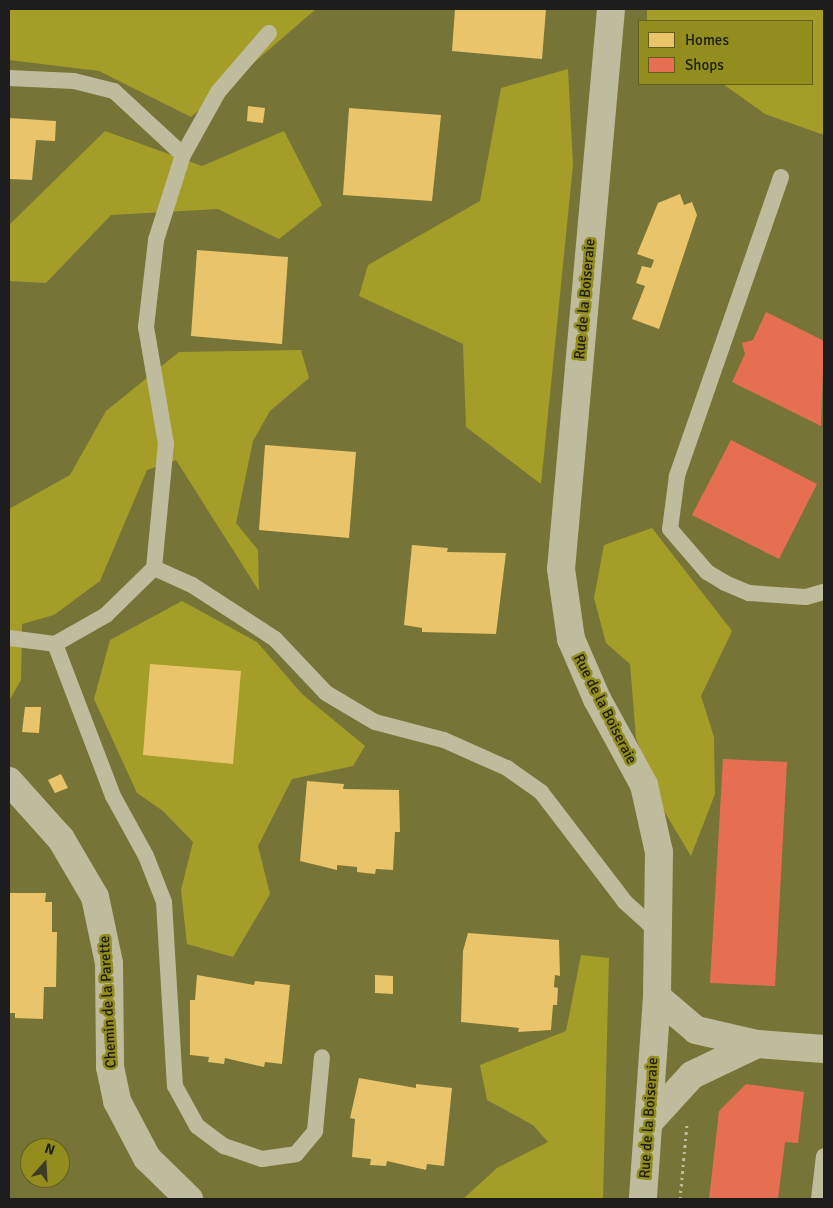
<!DOCTYPE html>
<html>
<head>
<meta charset="utf-8">
<style>
  body { margin:0 }
  #map { position:relative; width:833px; height:1208px; overflow:hidden; background:#777438; font-family:Signika,sans-serif }
  div>[style] { position:absolute }
  .green>* { inset:0; background:#a49e29 }
  .homes>* { inset:0; background:#e9c46a }
  .shops>* { inset:0; background:#e76f51 }
  .path>* { height:3px; margin-top:-1.5px; transform-origin:0; background:repeating-linear-gradient(90deg,#bebc9c 0 2.5px,transparent 0 6.5px) }
  .lane>* { height:16px; margin:-8px; padding:0 8px; transform-origin:8px; border-radius:8px; background:#bebc9c }
  .street>* { height:28px; margin:-14px; padding:0 14px; transform-origin:14px; border-radius:14px; background:#bebc9c }
  span { translate:-50% -50%; white-space:nowrap; text-align:center; line-height:1.15; -webkit-text-stroke:5px #928d1d; paint-order:stroke }
  .street-label { font-size:15px; color:#1d1d1d }
  .frame { position:absolute; inset:0; border:10px solid #1d1d1d; pointer-events:none }
  .legend { position:absolute; left:638px; top:20px; width:175px; height:65px; box-sizing:border-box; background:#928d1d; border:1px solid #63601d; margin:0; padding:6px 9px; list-style:none; font-size:15px; color:#1d1d1d }
  .legend li { display:flex; align-items:center; gap:10px; height:25px }
  .legend b { width:25px; border:1px solid #63601d }
  .north { position:absolute; left:20px; top:1138px; width:50px; height:50px; box-sizing:border-box; background:#928d1d; border:1px solid #63601d; border-radius:50%; rotate:19deg; font-size:14px; font-weight:700; line-height:20px; text-align:center; color:#1d1d1d }
  .north::after { content:''; display:block; margin:auto; width:18px; height:22px; background:#3c3b26; clip-path:polygon(50% 0,100% 100%,50% 72%,0 100%) }
</style>
</head>
<body>
<div id="map">
  <div class="green">
    <i style="clip-path:polygon(9px 9px,316px 9px,191px 117px,99px 71px,9px 60px)"></i>
    <i style="clip-path:polygon(647px 9px,824px 9px,824px 135px,765px 114px,723px 84px,812px 84px,812px 21px,647px 21px)"></i>
    <i style="clip-path:polygon(568px 69px,573px 165px,541px 484px,466px 427px,463px 344px,359px 296px,368px 265px,480px 201px,501px 88px)"></i>
    <i style="clip-path:polygon(105px 131px,202px 166px,284px 131px,322px 205px,279px 239px,218px 209px,111px 215px,46px 283px,9px 281px,9px 225px)"></i>
    <i style="clip-path:polygon(301px 350px,309px 378px,270px 411px,253px 441px,236px 523px,258px 550px,259px 591px,176px 460px,147px 470px,100px 581px,54px 615px,22px 624px,21px 680px,9px 701px,9px 509px,70px 475px,106px 411px,179px 352px)"></i>
    <i style="clip-path:polygon(652px 528px,732px 631px,701px 696px,714px 737px,715px 794px,691px 856px,661px 806px,636px 738px,630px 664px,606px 643px,594px 598px,604px 545px)"></i>
    <i style="clip-path:polygon(182px 601px,257px 642px,302px 694px,365px 746px,353px 766px,292px 779px,258px 846px,270px 894px,233px 957px,187px 944px,181px 890px,193px 842px,163px 811px,137px 793px,94px 699px,110px 640px)"></i>
    <i style="clip-path:polygon(581px 955px,609px 958px,603px 1199px,463px 1199px,497px 1168px,548px 1142px,533px 1125px,487px 1100px,480px 1065px,566px 1031px)"></i>
  </div>
  <div class="homes">
    <i style="clip-path:polygon(455px 9px,546px 9px,542px 59px,452px 51px)"></i>
    <i style="clip-path:polygon(248px 106px,265px 108px,263px 123px,247px 121px)"></i>
    <i style="clip-path:polygon(349px 108px,441px 115px,432px 201px,343px 195px)"></i>
    <i style="clip-path:polygon(9px 118px,56px 121px,55px 141px,36px 140px,32px 180px,9px 179px)"></i>
    <i style="clip-path:polygon(680px 194px,684px 205px,692px 202px,697px 215px,659px 329px,632px 319px,645px 286px,636px 283px,642px 266px,651px 268px,654px 260px,637px 254px,658px 203px)"></i>
    <i style="clip-path:polygon(197px 250px,288px 257px,282px 344px,191px 336px)"></i>
    <i style="clip-path:polygon(265px 445px,356px 452px,349px 538px,259px 530px)"></i>
    <i style="clip-path:polygon(412px 545px,448px 548px,447px 552px,506px 553px,496px 634px,422px 632px,422px 628px,404px 625px)"></i>
    <i style="clip-path:polygon(150px 664px,241px 671px,233px 764px,143px 755px)"></i>
    <i style="clip-path:polygon(25px 707px,41px 707px,39px 733px,22px 732px)"></i>
    <i style="clip-path:polygon(61px 774px,68px 788px,55px 793px,48px 780px)"></i>
    <i style="clip-path:polygon(307px 781px,344px 784px,343px 789px,399px 790px,400px 832px,395px 832px,393px 870px,376px 869px,375px 874px,357px 872px,357px 867px,337px 865px,337px 870px,300px 861px)"></i>
    <i style="clip-path:polygon(9px 893px,46px 893px,45px 902px,52px 902px,52px 932px,57px 932px,56px 987px,44px 987px,43px 1019px,15px 1018px,15px 1013px,9px 1013px)"></i>
    <i style="clip-path:polygon(468px 933px,559px 940px,560px 976px,555px 975px,554px 987px,558px 988px,557px 1005px,553px 1005px,551px 1030px,518px 1032px,519px 1028px,461px 1022px,463px 951px)"></i>
    <i style="clip-path:polygon(197px 975px,254px 985px,255px 981px,290px 985px,282px 1064px,265px 1062px,264px 1067px,225px 1058px,224px 1064px,208px 1062px,209px 1057px,190px 1055px,190px 1000px,195px 1000px)"></i>
    <i style="clip-path:polygon(375px 975px,393px 976px,393px 994px,375px 993px)"></i>
    <i style="clip-path:polygon(359px 1078px,416px 1088px,416px 1084px,452px 1088px,444px 1166px,427px 1164px,426px 1170px,387px 1161px,386px 1166px,370px 1165px,371px 1159px,352px 1157px,355px 1119px,350px 1118px)"></i>
  </div>
  <div class="shops">
    <i style="clip-path:polygon(766px 312px,824px 341px,821px 426px,732px 382px,745px 354px,742px 343px,753px 340px)"></i>
    <i style="clip-path:polygon(731px 440px,817px 484px,779px 559px,692px 515px)"></i>
    <i style="clip-path:polygon(723px 759px,787px 762px,775px 986px,710px 983px)"></i>
    <i style="clip-path:polygon(746px 1084px,804px 1092px,798px 1143px,785px 1142px,778px 1199px,709px 1199px,719px 1111px)"></i>
  </div>
  <div class="path">
    <i style="left:680px;top:1199px;width:76px;rotate:-84.7deg"></i>
  </div>
  <div class="lane">
    <i style="left:9px;top:78px;width:65px;rotate:2.6deg"></i>
    <i style="left:74px;top:81px;width:41px;rotate:14deg"></i>
    <i style="left:114px;top:91px;width:94px;rotate:42.8deg"></i>
    <i style="left:781px;top:177px;width:317px;rotate:109.2deg"></i>
    <i style="left:677px;top:476px;width:53px;rotate:97.5deg"></i>
    <i style="left:670px;top:529px;width:57px;rotate:49.3deg"></i>
    <i style="left:707px;top:572px;width:21px;rotate:31deg"></i>
    <i style="left:725px;top:583px;width:26px;rotate:23deg"></i>
    <i style="left:749px;top:593px;width:57px;rotate:4deg"></i>
    <i style="left:806px;top:597px;width:19px;rotate:-16deg"></i>
    <i style="left:154px;top:568px;width:125px;rotate:-84.5deg"></i>
    <i style="left:166px;top:444px;width:119px;rotate:-99.7deg"></i>
    <i style="left:146px;top:327px;width:88px;rotate:-83.4deg"></i>
    <i style="left:156px;top:240px;width:89px;rotate:-72.4deg"></i>
    <i style="left:183px;top:155px;width:72px;rotate:-60.9deg"></i>
    <i style="left:218px;top:92px;width:78px;rotate:-49.2deg"></i>
    <i style="left:9px;top:638px;width:46px;rotate:7.4deg"></i>
    <i style="left:55px;top:644px;width:163px;rotate:69.1deg"></i>
    <i style="left:113px;top:796px;width:68px;rotate:61.2deg"></i>
    <i style="left:146px;top:856px;width:49px;rotate:68.6deg"></i>
    <i style="left:164px;top:902px;width:184px;rotate:86.6deg"></i>
    <i style="left:175px;top:1086px;width:46px;rotate:61.2deg"></i>
    <i style="left:197px;top:1126px;width:34px;rotate:37deg"></i>
    <i style="left:224px;top:1146px;width:40px;rotate:18.9deg"></i>
    <i style="left:262px;top:1159px;width:34px;rotate:-8deg"></i>
    <i style="left:296px;top:1154px;width:30px;rotate:-50deg"></i>
    <i style="left:315px;top:1131px;width:74px;rotate:-84.6deg"></i>
    <i style="left:55px;top:644px;width:59px;rotate:-29.6deg"></i>
    <i style="left:106px;top:615px;width:67px;rotate:-44.4deg"></i>
    <i style="left:154px;top:568px;width:42px;rotate:24.1deg"></i>
    <i style="left:192px;top:585px;width:99px;rotate:33deg"></i>
    <i style="left:275px;top:639px;width:74px;rotate:46.6deg"></i>
    <i style="left:326px;top:693px;width:57px;rotate:30.6deg"></i>
    <i style="left:375px;top:722px;width:71px;rotate:14.6deg"></i>
    <i style="left:444px;top:740px;width:69px;rotate:24deg"></i>
    <i style="left:507px;top:768px;width:42px;rotate:35.2deg"></i>
    <i style="left:541px;top:792px;width:138px;rotate:52.6deg"></i>
    <i style="left:625px;top:902px;width:43px;rotate:42.2deg"></i>
    <i style="left:819px;top:1199px;width:43px;rotate:-83.4deg"></i>
  </div>
  <div class="street">
    <i style="left:611px;top:9px;width:562px;rotate:95.1deg"></i>
    <i style="left:561px;top:569px;width:71px;rotate:81.9deg"></i>
    <i style="left:571px;top:639px;width:65px;rotate:66.6deg"></i>
    <i style="left:597px;top:699px;width:98px;rotate:61.3deg"></i>
    <i style="left:644px;top:785px;width:69px;rotate:77.4deg"></i>
    <i style="left:659px;top:852px;width:145px;rotate:90.8deg"></i>
    <i style="left:657px;top:997px;width:202px;rotate:94deg"></i>
    <i style="left:9px;top:781px;width:78px;rotate:48.1deg"></i>
    <i style="left:61px;top:839px;width:67px;rotate:59.6deg"></i>
    <i style="left:95px;top:897px;width:67px;rotate:78deg"></i>
    <i style="left:109px;top:963px;width:104px;rotate:89.4deg"></i>
    <i style="left:110px;top:1067px;width:35px;rotate:78deg"></i>
    <i style="left:117px;top:1101px;width:64px;rotate:62.2deg"></i>
    <i style="left:147px;top:1158px;width:59px;rotate:44.3deg"></i>
    <i style="left:657px;top:997px;width:51px;rotate:40.2deg"></i>
    <i style="left:696px;top:1030px;width:63px;rotate:12.9deg"></i>
    <i style="left:757px;top:1044px;width:67px;rotate:4.3deg"></i>
    <i style="left:650px;top:1121px;width:62px;rotate:-47.6deg"></i>
    <i style="left:692px;top:1075px;width:72px;rotate:-25.5deg"></i>
  </div>
  <div class="street-label">
    <span style="left:585px;top:299px;rotate:-85deg">Rue de la Boiseraie</span>
    <span style="left:605px;top:709px;rotate:63deg">Rue de la Boiseraie</span>
    <span style="left:108px;top:1002px;rotate:-93deg">Chemin de la Parette</span>
    <span style="left:649px;top:1118px;rotate:-86deg">Rue de la Boiseraie</span>
  </div>
  <div class="frame"></div>
  <ul class="legend">
  <li><b style="height:14px;background:#e9c46a"></b>Homes</li>
  <li><b style="height:14px;background:#e76f51"></b>Shops</li>
  </ul>
  <div class="north">N</div>
</div>
</body>
</html>
